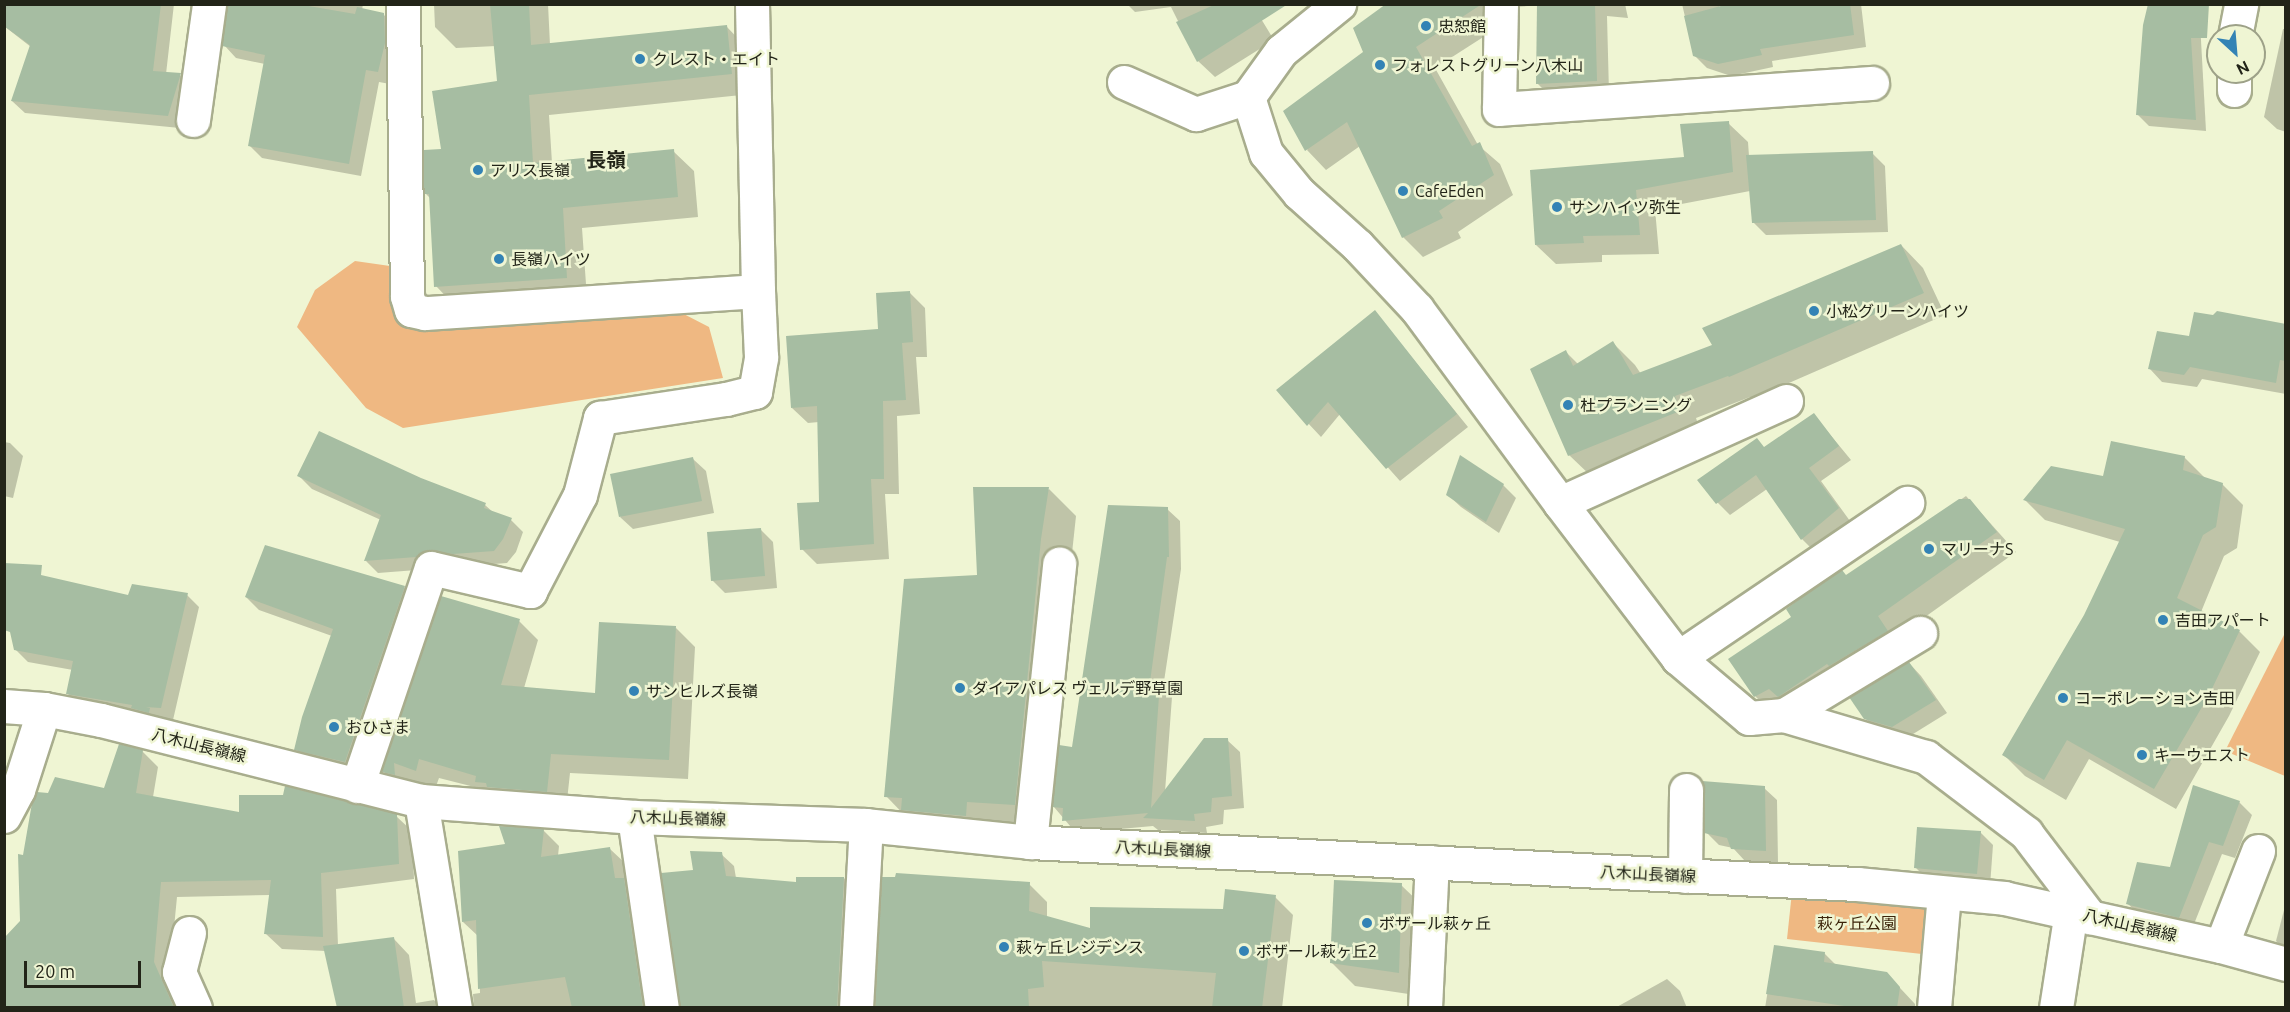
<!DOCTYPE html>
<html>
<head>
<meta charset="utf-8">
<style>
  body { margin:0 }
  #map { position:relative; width:2290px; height:1012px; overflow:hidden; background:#eff5d3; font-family:Ubuntu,"Noto Sans JP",sans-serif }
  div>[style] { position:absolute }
  .green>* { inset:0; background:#efb882 }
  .shadow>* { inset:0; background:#0003 }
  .building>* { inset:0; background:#a6bda2 }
  .roads { filter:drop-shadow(2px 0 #a8ad8d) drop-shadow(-2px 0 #a8ad8d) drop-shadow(0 2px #a8ad8d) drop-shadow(0 -2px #a8ad8d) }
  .minor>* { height:33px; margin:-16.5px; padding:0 16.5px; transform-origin:16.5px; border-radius:16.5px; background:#fff }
  .dots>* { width:16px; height:16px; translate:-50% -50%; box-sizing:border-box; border:3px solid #eff5d3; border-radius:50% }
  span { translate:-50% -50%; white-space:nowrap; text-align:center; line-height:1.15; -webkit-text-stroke:5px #eff5d3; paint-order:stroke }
  .poi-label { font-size:16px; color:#222418 }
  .left { translate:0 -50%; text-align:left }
  .street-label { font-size:16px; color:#222418 }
  .park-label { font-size:16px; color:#3c240a }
  .quarter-label { font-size:20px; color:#222418; font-weight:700 }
  .frame { position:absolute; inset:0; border:6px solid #222418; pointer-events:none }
  .north { position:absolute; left:2206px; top:24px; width:60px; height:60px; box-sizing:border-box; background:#eff5d3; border:2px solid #9da188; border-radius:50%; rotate:154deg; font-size:16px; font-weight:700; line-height:24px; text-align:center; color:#222418 }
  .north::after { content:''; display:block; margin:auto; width:21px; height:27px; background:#3383b5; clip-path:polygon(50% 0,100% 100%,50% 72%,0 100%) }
  .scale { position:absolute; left:24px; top:961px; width:117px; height:27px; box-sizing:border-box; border:3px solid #222418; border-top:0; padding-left:8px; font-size:18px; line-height:21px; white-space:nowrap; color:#222418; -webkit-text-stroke:4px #eff5d3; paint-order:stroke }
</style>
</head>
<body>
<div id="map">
  <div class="green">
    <i style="clip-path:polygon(355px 261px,390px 266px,398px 301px,676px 310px,709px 327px,723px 378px,403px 428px,366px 408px,297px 327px,315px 290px)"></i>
    <i style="clip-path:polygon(2285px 633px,2285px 776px,2225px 751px)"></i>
    <i style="clip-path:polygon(1792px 892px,1927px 907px,1922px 954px,1787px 939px)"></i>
  </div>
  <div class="shadow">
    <i style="clip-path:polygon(11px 4px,174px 4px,166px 74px,180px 75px,192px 87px,180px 128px,25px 113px,12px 101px,31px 47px,4px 26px)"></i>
    <i style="clip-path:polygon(228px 4px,363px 4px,362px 10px,384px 15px,396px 28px,390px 84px,379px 82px,361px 176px,262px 158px,249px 145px,265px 64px,236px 58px,224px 45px)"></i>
    <i style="clip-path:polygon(434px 4px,548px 4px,550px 45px,727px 27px,747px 48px,751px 94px,549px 115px,552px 163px,673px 151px,694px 171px,698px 217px,582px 228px,587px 298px,456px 307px,436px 286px,431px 199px,426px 194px,442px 151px,499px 82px,496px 46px,456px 48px,435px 27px)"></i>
    <i style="clip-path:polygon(1127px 4px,1252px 4px,1274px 40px,1215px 77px,1198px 61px,1171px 7px,1135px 12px)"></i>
    <i style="clip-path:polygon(1389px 4px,1527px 4px,1528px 6px,1512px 7px,1502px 25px,1435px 68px,1478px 145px,1500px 164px,1513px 195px,1458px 232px,1461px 238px,1423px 257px,1403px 237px,1360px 146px,1326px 170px,1307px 150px,1365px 53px)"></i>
    <i style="clip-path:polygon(1538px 4px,1625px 4px,1628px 18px,1607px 16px,1609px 93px,1550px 96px,1537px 83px)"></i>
    <i style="clip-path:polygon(1682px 4px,1717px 4px,1721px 8px,1734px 4px,1861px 4px,1866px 47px,1772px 61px,1773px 67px,1731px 76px,1707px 68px,1694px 55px)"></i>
    <i style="clip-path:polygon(2199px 4px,2206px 131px,2149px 126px,2138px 115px)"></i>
    <i style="clip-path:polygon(2283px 29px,2286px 29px,2286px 132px,2277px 129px,2264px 117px)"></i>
    <i style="clip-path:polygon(1728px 123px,1748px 142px,1749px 156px,1872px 153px,1885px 166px,1888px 232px,1766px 235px,1753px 222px,1750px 191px,1655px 209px,1659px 254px,1602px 255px,1602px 262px,1556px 264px,1536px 245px,1686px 158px)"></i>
    <i style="clip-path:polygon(1901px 245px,1923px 268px,1945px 315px,1752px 399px,1750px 397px,1696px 418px,1701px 433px,1592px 477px,1569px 455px,1566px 352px,1578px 364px,1613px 343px,1635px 365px,1641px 374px,1714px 346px)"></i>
    <i style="clip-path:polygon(910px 293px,925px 308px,927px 357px,916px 357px,920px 414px,897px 416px,899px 494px,885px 494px,889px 559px,817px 564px,802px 549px,821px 503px,819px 422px,808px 423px,792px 408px,879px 331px)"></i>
    <i style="clip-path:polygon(1375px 312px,1468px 427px,1400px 481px,1340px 414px,1321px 437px,1278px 391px)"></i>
    <i style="clip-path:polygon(2286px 326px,2286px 394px,2202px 379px,2197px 387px,2162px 382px,2150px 369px,2190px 337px)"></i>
    <i style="clip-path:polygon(1814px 415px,1851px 460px,1821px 481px,1850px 521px,1815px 552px,1802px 539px,1767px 489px,1730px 515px,1717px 502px,1765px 448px)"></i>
    <i style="clip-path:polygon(4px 442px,10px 443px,23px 456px,13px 498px,4px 496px)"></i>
    <i style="clip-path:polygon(2184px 457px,2206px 479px,2222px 484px,2243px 505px,2237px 548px,2224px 556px,2201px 612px,2239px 631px,2260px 652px,2229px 716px,2176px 809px,2089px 759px,2066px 800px,2025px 776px,2004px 755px,2085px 616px,2120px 542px,2045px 520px,2025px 500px)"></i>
    <i style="clip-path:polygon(693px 459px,706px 471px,714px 513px,633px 529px,620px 517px)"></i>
    <i style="clip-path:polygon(299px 476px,420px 479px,485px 505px,494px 513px,511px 520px,523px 532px,516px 552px,507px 563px,378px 573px,366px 561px,381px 520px,312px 489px)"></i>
    <i style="clip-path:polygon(1503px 485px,1516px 498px,1499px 533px,1461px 507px,1448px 495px)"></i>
    <i style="clip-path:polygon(1049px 489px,1076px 516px,1042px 832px,913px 824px,886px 796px,979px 577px)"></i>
    <i style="clip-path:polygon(1966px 496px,2016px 552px,1897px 637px,1775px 716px,1755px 696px,1730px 660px)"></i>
    <i style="clip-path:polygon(1167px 509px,1180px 521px,1181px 569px,1163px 688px,1172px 697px,1165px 792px,1227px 740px,1240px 752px,1244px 808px,1224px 810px,1223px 824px,1206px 827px,1207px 833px,1158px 830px,1153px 826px,1076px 833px,1054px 807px,1073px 749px)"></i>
    <i style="clip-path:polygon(760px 529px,773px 542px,777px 588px,725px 593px,712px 580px)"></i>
    <i style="clip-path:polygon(404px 587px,417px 600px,358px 774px,309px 762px,296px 749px,332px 636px,259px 610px,246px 597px)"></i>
    <i style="clip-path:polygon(187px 595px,199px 607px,173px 720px,80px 706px,68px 694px,73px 670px,28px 662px,15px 649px,129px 597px)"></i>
    <i style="clip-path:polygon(519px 621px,538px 640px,524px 688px,597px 695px,676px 628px,695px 647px,688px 779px,570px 773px,566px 810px,439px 778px,435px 789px,413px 781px,413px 793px,403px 791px,383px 771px)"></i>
    <i style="clip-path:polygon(1909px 663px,1921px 676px,1947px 713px,1905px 739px,1878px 731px,1865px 718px)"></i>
    <i style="clip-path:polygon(142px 751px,158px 767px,153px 797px,241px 814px,396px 816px,412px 831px,414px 879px,336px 889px,338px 946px,394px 939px,409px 955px,416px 1003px,434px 1000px,441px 1008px,339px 1008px,326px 951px,282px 949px,266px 934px,271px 895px,177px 897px,169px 979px,182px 1008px,4px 1008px,22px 922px,24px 857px,105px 790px)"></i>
    <i style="clip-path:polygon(1764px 788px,1777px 800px,1778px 863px,1745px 861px,1733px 848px,1719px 845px,1706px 832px)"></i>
    <i style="clip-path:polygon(2239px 802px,2252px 815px,2235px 858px,2222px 854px,2192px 929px,2141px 916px,2128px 904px,2171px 869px)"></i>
    <i style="clip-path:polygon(543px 830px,559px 846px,558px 856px,610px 849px,626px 864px,656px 1008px,474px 1008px,473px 994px,480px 993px,478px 936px,463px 922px,507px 845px)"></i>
    <i style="clip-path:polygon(1980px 832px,1993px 845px,1990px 886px,1928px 880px,1916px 868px)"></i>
    <i style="clip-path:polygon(721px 854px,734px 866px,736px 878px,797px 884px,844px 878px,856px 891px,850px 1008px,682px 1008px,694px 871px)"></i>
    <i style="clip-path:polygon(1029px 884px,1047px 902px,1047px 918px,1091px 930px,1224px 910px,1275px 897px,1293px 915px,1282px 1008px,876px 1008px)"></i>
    <i style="clip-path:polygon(1401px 885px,1425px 908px,1422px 996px,1355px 986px,1332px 963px)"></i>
    <i style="clip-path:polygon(2284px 910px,2286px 910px,2286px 951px,2276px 941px)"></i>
    <i style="clip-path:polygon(1775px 947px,1824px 953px,1837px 966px,1887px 974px,1915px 1004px,1915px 1008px,1765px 1008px)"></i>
    <i style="clip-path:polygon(1667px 979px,1680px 991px,1687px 1008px,1615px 1008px)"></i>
  </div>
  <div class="building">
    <i style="clip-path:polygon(4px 4px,161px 4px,153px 71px,181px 73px,168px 116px,11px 101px,30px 45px,4px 26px)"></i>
    <i style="clip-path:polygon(227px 4px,297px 4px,355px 14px,357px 7px,384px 13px,385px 43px,378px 72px,366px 70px,349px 164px,248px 146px,265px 55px,222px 46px)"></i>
    <i style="clip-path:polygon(490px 4px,529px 4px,531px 45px,727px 25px,732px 74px,529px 95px,533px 163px,674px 149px,678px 197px,563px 208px,567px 278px,434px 287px,429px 194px,424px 194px,424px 150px,441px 149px,432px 91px,497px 81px)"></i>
    <i style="clip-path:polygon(1216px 4px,1288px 4px,1197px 62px,1176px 22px)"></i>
    <i style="clip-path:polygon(1386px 4px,1482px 4px,1416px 47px,1472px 146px,1480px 142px,1494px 175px,1439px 211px,1443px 218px,1402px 238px,1347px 122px,1305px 151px,1283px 111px,1363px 52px,1353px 28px)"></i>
    <i style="clip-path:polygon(1537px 4px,1595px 4px,1597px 81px,1536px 84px)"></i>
    <i style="clip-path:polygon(1728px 4px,1850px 4px,1854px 35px,1760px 49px,1762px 55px,1718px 64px,1693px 56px,1684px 16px)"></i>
    <i style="clip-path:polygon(2148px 4px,2209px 4px,2207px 38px,2191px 38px,2196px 120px,2136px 115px,2143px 25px)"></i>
    <i style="clip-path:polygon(1729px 121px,1733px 172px,1636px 190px,1640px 235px,1583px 236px,1584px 243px,1535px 245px,1530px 170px,1684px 157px,1680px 124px)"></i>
    <i style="clip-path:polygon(1873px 151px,1876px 220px,1752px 223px,1746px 155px)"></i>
    <i style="clip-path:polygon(1901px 244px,1924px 293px,1729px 377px,1728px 376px,1675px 396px,1680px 411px,1568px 456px,1530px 369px,1566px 350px,1573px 366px,1613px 341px,1633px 375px,1712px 345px,1702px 328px)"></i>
    <i style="clip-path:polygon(910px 291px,913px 342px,902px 343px,906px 400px,883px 401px,884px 479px,871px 479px,874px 544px,800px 550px,797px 503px,819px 502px,817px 406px,791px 408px,786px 336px,878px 329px,876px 293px)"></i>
    <i style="clip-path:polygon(1375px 310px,1457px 414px,1386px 469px,1328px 402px,1307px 426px,1276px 390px)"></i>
    <i style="clip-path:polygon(2217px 311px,2286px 324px,2286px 361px,2280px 360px,2276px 383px,2190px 367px,2184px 375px,2148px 369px,2157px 331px,2189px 336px,2194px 312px,2213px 315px)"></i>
    <i style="clip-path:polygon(1814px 413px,1839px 446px,1809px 468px,1839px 508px,1801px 540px,1756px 475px,1716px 504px,1697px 480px,1757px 438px,1764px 447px)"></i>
    <i style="clip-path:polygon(319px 431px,421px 478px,486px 503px,484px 508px,512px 518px,503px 539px,494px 551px,453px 554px,427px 550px,416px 557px,364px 561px,381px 515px,297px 476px)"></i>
    <i style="clip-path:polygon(2111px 441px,2185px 456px,2183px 470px,2223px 483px,2216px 527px,2203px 535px,2177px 598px,2240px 630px,2209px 695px,2154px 789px,2067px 740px,2044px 780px,2002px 755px,2084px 615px,2125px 529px,2023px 500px,2051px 466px,2103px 476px)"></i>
    <i style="clip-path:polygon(1460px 455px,1504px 484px,1486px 522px,1446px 495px)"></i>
    <i style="clip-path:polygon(693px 457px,702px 501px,619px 517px,610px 474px)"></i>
    <i style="clip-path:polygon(973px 487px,1049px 487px,1041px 539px,1015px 805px,967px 802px,966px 816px,901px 810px,902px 798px,884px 797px,904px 579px,977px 575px)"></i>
    <i style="clip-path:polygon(1959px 499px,1970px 499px,1997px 532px,1878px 616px,1888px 631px,1829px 666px,1827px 664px,1778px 697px,1769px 689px,1754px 697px,1728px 659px,1791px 617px,1786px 609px,1813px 589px,1842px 570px,1846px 575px)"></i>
    <i style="clip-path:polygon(1108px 505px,1168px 507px,1169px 557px,1167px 557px,1150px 682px,1160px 682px,1151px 808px,1204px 738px,1228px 738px,1232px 796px,1212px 798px,1211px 812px,1194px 814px,1195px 821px,1143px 818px,1148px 813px,1062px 821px,1063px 808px,1052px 807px,1059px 745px,1072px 747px)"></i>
    <i style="clip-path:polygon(761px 528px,765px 576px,711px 581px,707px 532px)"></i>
    <i style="clip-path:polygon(265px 545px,405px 586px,345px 762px,294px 750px,302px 717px,333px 629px,245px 597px)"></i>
    <i style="clip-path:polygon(4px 563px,42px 565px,41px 575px,128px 595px,132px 584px,188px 593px,161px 708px,146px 707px,150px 708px,149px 713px,131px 708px,132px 705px,66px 694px,73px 661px,14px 650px,10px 632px,4px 630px)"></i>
    <i style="clip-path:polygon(441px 596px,520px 619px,501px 685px,595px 693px,599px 622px,676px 626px,669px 760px,551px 754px,547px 792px,487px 787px,486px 783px,475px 782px,476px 776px,419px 759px,416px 771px,394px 763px,395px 775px,382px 772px)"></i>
    <i style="clip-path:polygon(1909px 662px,1936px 700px,1892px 727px,1864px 719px,1849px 697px)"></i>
    <i style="clip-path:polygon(119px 744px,143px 750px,136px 793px,239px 812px,239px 795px,283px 795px,285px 786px,397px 814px,399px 864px,321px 873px,323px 937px,264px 934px,271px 880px,161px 882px,154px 962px,174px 1008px,4px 1008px,4px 938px,20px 921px,18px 854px,23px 855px,32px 803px,37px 792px,48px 793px,55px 777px,104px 788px)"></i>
    <i style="clip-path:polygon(1702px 781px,1765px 786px,1766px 851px,1731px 849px,1727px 838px,1704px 833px)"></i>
    <i style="clip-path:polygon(2193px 785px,2240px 801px,2223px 846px,2209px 842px,2179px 918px,2126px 904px,2137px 862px,2170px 867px)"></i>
    <i style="clip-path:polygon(499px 826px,544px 829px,541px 857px,610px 847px,615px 878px,624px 878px,643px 1008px,572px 1008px,565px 977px,478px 989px,476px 920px,462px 922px,458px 851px,505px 844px)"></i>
    <i style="clip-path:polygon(1917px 827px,1981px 831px,1977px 874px,1914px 868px)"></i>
    <i style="clip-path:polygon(690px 851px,722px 852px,726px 876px,796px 882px,796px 877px,844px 877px,837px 1008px,680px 1008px,661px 873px,693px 870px)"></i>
    <i style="clip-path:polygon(896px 873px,1030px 882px,1029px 911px,1090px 928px,1090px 907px,1223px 909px,1225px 889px,1276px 895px,1262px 1008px,1212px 1008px,1216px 973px,1042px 961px,1044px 987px,1028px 989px,1029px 1008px,875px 1008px,882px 877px,895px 877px)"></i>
    <i style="clip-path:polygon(1334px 880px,1402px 883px,1399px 973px,1330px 963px)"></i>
    <i style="clip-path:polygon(394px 937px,404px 1008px,337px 1008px,323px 946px)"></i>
    <i style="clip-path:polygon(1774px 945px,1825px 952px,1824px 962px,1887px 972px,1900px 987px,1897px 1008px,1857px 1008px,1766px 994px)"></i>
  </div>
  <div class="roads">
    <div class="minor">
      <i style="left:752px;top:4px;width:287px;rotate:88.8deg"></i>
      <i style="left:1501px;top:4px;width:105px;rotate:91.1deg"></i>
      <i style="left:1499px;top:109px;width:374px;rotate:-4deg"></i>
      <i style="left:2235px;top:36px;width:33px;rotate:-79deg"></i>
      <i style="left:1124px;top:82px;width:79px;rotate:24deg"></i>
      <i style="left:1196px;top:114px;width:55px;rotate:-18.1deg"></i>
      <i style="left:1248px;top:97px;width:57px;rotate:-54.3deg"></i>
      <i style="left:1281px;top:51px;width:75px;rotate:-39deg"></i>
      <i style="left:2234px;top:90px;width:18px;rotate:-90deg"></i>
      <i style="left:1248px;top:97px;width:59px;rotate:72.2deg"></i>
      <i style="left:1266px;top:153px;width:52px;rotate:50.5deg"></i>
      <i style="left:1299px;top:193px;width:79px;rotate:41.9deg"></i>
      <i style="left:1358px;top:246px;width:86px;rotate:46.9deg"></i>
      <i style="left:1417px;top:309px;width:241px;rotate:53.6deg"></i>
      <i style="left:1560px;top:503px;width:195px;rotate:52.7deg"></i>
      <i style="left:1678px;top:658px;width:93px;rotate:40.2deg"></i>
      <i style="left:1749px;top:718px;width:35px;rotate:-5deg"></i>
      <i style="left:1784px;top:715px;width:148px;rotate:16.5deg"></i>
      <i style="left:1926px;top:757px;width:126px;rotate:37.2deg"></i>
      <i style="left:2026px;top:833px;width:106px;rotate:52.7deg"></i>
      <i style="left:193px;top:120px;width:117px;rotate:-82.1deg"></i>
      <i style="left:1560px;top:503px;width:248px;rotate:-24.3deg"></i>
      <i style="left:1678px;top:658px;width:277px;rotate:-34.1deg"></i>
      <i style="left:4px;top:706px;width:40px;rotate:4.3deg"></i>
      <i style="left:44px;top:709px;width:58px;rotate:10.9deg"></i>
      <i style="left:101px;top:720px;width:330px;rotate:14.2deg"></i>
      <i style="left:421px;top:801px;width:214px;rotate:4.3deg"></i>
      <i style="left:634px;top:817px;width:232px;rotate:2deg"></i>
      <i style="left:866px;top:825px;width:165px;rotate:5.9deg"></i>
      <i style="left:1030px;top:842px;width:828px;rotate:2.91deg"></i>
      <i style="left:1857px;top:884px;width:148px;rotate:5.4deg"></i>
      <i style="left:2004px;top:898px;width:222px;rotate:12.5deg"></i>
      <i style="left:2221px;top:946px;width:67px;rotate:15.5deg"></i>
      <i style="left:1784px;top:715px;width:159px;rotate:-31.1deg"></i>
      <i style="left:357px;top:786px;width:230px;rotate:-71.3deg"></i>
      <i style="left:431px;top:568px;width:102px;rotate:13.1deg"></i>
      <i style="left:530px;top:591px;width:108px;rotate:-62.5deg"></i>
      <i style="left:580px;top:495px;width:80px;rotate:-75.4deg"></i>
      <i style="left:600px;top:418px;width:127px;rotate:-8.6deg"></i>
      <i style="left:726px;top:399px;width:30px;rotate:-14deg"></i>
      <i style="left:755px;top:392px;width:36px;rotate:-80deg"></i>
      <i style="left:761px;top:357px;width:66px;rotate:-92.6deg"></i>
      <i style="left:758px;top:291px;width:334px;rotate:176.2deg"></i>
      <i style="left:425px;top:313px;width:14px;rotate:-168deg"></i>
      <i style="left:411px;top:310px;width:15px;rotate:-106deg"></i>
      <i style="left:407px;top:296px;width:292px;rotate:-90.8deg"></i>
      <i style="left:421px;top:801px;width:210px;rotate:80.7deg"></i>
      <i style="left:4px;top:816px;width:30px;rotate:-62deg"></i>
      <i style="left:18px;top:790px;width:85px;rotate:-72.2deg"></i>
      <i style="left:634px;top:817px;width:193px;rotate:81.7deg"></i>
      <i style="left:1030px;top:842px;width:280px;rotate:-84deg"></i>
      <i style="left:1685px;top:876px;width:86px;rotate:-89.3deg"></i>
      <i style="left:189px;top:933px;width:40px;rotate:104.4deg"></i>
      <i style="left:179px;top:972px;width:39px;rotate:66deg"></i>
      <i style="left:2221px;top:946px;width:102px;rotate:-68.7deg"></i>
      <i style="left:856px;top:1008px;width:183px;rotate:-86.9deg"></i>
      <i style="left:1425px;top:1008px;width:146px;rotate:-87.3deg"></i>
      <i style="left:1934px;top:1008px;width:115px;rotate:-85deg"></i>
      <i style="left:2056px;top:1008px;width:98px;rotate:-81.2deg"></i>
    </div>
  </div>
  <div class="dots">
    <i style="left:1426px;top:26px;background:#3383b5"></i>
    <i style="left:640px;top:59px;background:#3383b5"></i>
    <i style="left:1380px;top:65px;background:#3383b5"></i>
    <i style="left:478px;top:170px;background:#3383b5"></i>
    <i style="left:1403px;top:191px;background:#3383b5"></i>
    <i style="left:1557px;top:207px;background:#3383b5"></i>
    <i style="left:499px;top:259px;background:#3383b5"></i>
    <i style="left:1814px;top:311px;background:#3383b5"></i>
    <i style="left:1568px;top:405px;background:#3383b5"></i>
    <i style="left:1929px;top:549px;background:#3383b5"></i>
    <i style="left:2163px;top:620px;background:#3383b5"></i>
    <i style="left:960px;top:688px;background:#3383b5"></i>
    <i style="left:634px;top:691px;background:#3383b5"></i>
    <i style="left:2063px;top:698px;background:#3383b5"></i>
    <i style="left:334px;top:727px;background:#3383b5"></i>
    <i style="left:2142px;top:755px;background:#3383b5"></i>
    <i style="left:1367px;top:923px;background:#3383b5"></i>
    <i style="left:1004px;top:947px;background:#3383b5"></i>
    <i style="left:1244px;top:951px;background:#3383b5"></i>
  </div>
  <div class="poi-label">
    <span class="left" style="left:1438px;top:26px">忠恕館</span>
    <span class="left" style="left:652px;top:59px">クレスト・エイト</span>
    <span class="left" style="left:1392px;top:65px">フォレストグリーン八木山</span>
    <span class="left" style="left:490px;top:170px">アリス長嶺</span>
    <span class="left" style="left:1415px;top:191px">CafeEden</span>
    <span class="left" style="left:1569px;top:207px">サンハイツ弥生</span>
    <span class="left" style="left:511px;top:259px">長嶺ハイツ</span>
    <span class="left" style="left:1826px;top:311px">小松グリーンハイツ</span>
    <span class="left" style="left:1580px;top:405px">杜プランニング</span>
    <span class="left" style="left:1941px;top:549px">マリーナS</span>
    <span class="left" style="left:2175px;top:620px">吉田アパート</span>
    <span class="left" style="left:972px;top:688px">ダイアパレス ヴェルデ野草園</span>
    <span class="left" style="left:646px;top:691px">サンヒルズ長嶺</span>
    <span class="left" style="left:2075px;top:698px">コーポレーション吉田</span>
    <span class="left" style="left:346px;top:727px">おひさま</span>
    <span class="left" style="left:2154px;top:755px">キーウエスト</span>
    <span class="left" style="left:1379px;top:923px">ボザール萩ヶ丘</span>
    <span class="left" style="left:1016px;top:947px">萩ヶ丘レジデンス</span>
    <span class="left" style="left:1256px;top:951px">ボザール萩ヶ丘2</span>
  </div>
  <div class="street-label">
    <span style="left:199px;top:745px;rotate:14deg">八木山長嶺線</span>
    <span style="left:678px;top:818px;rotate:2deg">八木山長嶺線</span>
    <span style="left:1163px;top:849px;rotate:3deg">八木山長嶺線</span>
    <span style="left:1648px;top:874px;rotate:3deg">八木山長嶺線</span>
    <span style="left:2130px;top:925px;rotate:13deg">八木山長嶺線</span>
  </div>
  <div class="park-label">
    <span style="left:1857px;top:923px">萩ヶ丘公園</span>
  </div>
  <div class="quarter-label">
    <span style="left:606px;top:159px">長嶺</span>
  </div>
  <div class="frame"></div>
  <div class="north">N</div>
  <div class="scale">20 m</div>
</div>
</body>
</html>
